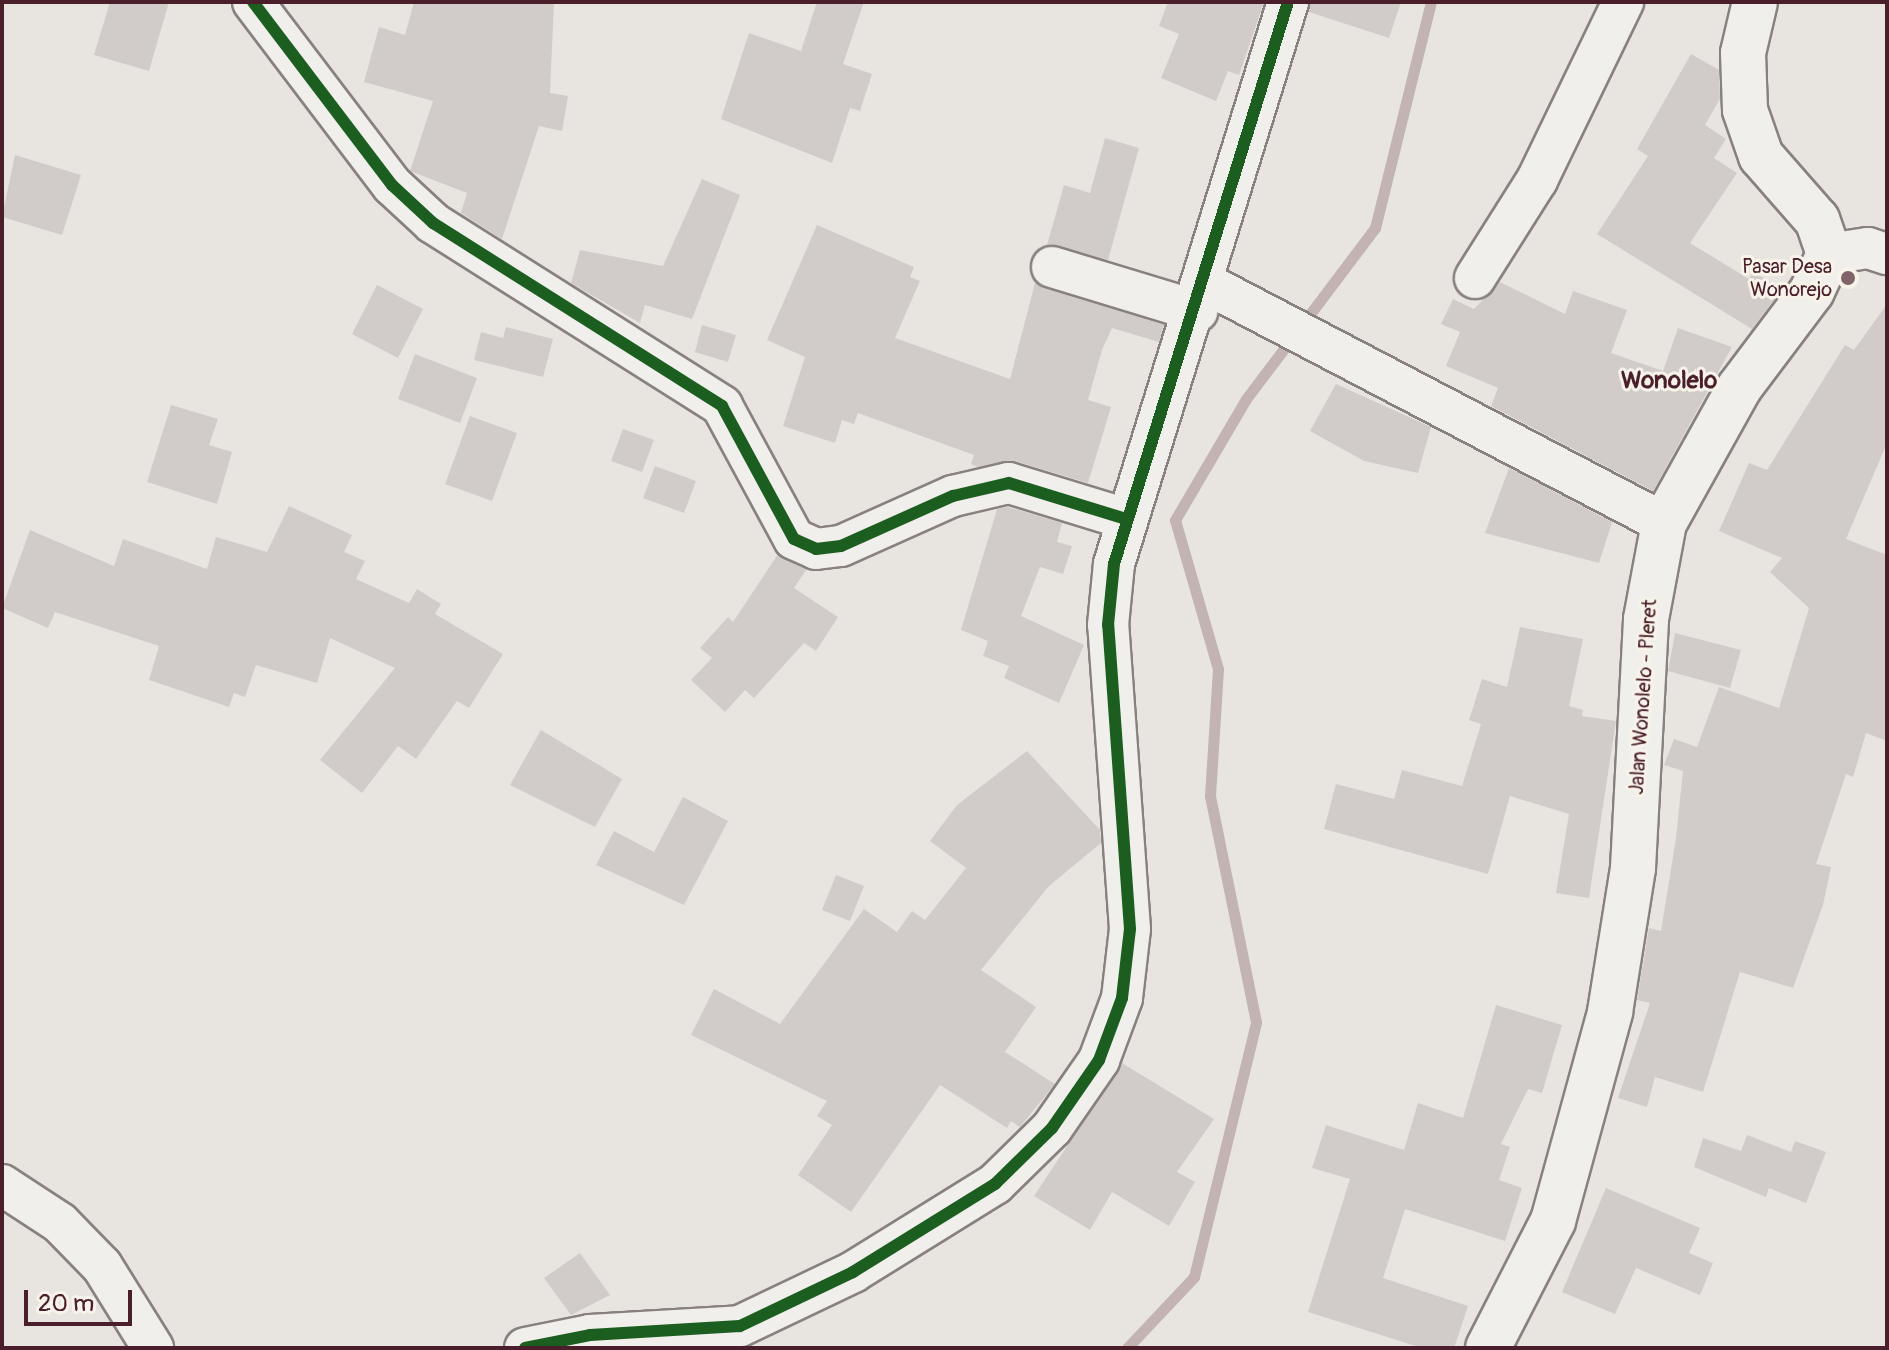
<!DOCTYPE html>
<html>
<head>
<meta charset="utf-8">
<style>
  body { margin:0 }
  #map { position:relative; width:1889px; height:1350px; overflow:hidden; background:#e8e5e0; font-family:Pangolin,sans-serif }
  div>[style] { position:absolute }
  .stream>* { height:11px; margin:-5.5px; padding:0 5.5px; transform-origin:5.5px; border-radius:5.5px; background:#c3b4b1 }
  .building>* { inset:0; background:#d1ccc9 }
  .roads { filter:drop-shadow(2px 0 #898080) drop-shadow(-2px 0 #898080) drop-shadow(0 2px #898080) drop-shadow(0 -2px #898080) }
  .street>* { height:40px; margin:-20px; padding:0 20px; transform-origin:20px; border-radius:20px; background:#f0efeb }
  .secondary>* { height:44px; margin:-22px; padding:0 22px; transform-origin:22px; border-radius:22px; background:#f0efeb }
  .cycleway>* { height:12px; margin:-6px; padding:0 6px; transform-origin:6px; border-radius:6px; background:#1b5e20 }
  .dots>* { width:22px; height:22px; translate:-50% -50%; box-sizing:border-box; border:4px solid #f7f3e8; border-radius:50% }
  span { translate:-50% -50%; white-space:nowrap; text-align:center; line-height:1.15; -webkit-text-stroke:6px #f7f3e8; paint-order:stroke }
  .poi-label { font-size:20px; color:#4a1f2b }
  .right { translate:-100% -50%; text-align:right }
  .street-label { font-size:20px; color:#4a1f2b }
  .quarter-label { font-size:24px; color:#4a1f2b; font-weight:700 }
  .frame { position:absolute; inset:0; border:4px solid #4a1f2b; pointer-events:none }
  .scale { position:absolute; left:24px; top:1290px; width:108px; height:36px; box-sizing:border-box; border:4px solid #4a1f2b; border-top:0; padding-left:10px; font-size:24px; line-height:28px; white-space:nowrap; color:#4a1f2b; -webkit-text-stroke:6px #f7f3e8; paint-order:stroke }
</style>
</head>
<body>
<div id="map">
  <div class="stream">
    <i style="left:1127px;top:1348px;width:98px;rotate:-46.7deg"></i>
    <i style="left:1194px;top:1277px;width:262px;rotate:-76.3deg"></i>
    <i style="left:1256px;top:1022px;width:231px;rotate:-101.5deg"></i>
    <i style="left:1210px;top:796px;width:127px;rotate:-86.4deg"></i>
    <i style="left:1218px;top:669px;width:155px;rotate:-106.1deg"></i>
    <i style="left:1175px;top:520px;width:140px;rotate:-59.6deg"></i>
    <i style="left:1246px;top:399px;width:214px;rotate:-53deg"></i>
    <i style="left:1375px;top:228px;width:233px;rotate:-76.1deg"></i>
  </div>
  <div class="building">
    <i style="clip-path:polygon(110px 2px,169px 2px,149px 71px,94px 55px)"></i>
    <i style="clip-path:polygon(414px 2px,554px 2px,550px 93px,568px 96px,562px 131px,539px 126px,502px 239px,461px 213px,467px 193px,410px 171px,433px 101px,364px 82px,379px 27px,405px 35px)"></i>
    <i style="clip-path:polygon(817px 2px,864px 2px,843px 64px,872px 74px,860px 111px,850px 108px,832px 163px,721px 119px,749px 33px,801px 51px)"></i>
    <i style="clip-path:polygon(1168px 2px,1264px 2px,1239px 75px,1228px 71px,1216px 101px,1161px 78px,1179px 34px,1159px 26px)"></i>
    <i style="clip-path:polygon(1310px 2px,1401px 2px,1389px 38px,1309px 12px)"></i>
    <i style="clip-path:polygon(1691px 54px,1719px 70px,1720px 99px,1705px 125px,1726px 139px,1714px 158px,1737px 173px,1690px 243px,1749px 279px,1753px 272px,1782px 289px,1752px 329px,1597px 234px,1648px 156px,1637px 149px)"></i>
    <i style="clip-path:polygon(1105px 138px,1139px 148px,1108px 260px,1047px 245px,1064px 185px,1090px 193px)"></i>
    <i style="clip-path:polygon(15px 155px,81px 175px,62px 235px,2px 217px)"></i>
    <i style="clip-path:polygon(702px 179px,740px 195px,692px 319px,645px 305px,640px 323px,571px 283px,580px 250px,663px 266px)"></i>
    <i style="clip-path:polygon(817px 225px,914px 267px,910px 277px,920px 281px,895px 338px,1010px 379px,1035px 283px,1164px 325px,1159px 342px,1112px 328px,1102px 350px,1088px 400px,1111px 407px,1088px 483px,1015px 461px,978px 467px,971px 464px,974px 455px,858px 413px,854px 424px,842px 420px,835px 443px,783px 426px,805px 357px,767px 340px)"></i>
    <i style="clip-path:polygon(1500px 282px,1565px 314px,1573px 291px,1627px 310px,1611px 353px,1663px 371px,1678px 328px,1732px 347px,1653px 491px,1491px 406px,1498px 388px,1446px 366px,1460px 332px,1441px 324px,1453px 299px,1474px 309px)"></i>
    <i style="clip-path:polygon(377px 285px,423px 309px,398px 358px,352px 334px)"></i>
    <i style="clip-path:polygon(1887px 304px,1887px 443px,1846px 539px,1887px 555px,1887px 741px,1866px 733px,1853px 777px,1846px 774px,1816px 864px,1831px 867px,1823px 905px,1793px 988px,1740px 972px,1703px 1092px,1655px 1077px,1647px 1107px,1618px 1098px,1650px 1003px,1637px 1000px,1649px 928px,1661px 931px,1676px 838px,1683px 771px,1664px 765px,1674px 739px,1697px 747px,1719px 687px,1779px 708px,1809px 608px,1770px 572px,1782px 558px,1719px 531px,1749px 463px,1767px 470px,1845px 345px,1854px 350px)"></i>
    <i style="clip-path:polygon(702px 325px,736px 335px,728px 362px,695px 352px)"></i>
    <i style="clip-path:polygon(506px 327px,553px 339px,543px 377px,474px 360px,481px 332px,503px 338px)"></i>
    <i style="clip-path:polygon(415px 354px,477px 378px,460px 423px,398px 399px)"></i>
    <i style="clip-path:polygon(1336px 384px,1431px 427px,1418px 473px,1364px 461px,1310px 431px)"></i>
    <i style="clip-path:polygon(171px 405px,218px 419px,209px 445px,232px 452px,217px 504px,147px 482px)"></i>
    <i style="clip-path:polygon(470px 416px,517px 433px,492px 501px,445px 484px)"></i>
    <i style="clip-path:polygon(623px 429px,654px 440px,642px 472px,611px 461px)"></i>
    <i style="clip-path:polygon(655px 466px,696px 481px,684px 513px,643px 498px)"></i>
    <i style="clip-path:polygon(1509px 468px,1612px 522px,1599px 563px,1485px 533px)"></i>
    <i style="clip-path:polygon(289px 506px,352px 535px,344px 552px,365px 561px,356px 579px,409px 603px,417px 589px,441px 604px,435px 614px,503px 654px,469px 708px,457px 701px,416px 759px,398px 746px,362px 793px,320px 760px,395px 668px,330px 638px,317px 683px,256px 665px,245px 697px,234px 693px,229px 707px,149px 680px,159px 646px,55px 612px,48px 628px,2px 608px,30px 530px,114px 566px,123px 539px,207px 569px,216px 537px,267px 552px)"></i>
    <i style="clip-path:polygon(1008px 507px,1062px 523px,1057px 542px,1072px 546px,1063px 574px,1040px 567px,1021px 616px,1084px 645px,1059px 703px,1004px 678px,1009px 666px,983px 656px,988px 641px,961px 630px,997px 509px)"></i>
    <i style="clip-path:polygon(778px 554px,806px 570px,794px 588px,838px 617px,816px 651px,804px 643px,754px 698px,745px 690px,725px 712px,691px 680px,712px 658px,700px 648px,728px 617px,733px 622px)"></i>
    <i style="clip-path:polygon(1520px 627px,1583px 639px,1569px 706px,1583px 710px,1582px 716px,1616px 721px,1589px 898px,1556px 893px,1569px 814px,1510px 796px,1488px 874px,1324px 829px,1336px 784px,1394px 799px,1402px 770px,1462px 786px,1481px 724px,1469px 720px,1482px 679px,1507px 687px)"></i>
    <i style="clip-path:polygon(1675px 633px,1741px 650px,1730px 688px,1668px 671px)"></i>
    <i style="clip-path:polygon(541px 730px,622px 779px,595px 827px,510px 785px)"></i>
    <i style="clip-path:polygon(1027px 751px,1100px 830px,1101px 843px,1049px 886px,981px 970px,1036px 1007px,1005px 1052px,1055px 1084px,1020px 1127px,1011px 1121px,1007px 1128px,940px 1085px,851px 1212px,798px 1175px,832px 1125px,817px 1116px,827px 1101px,691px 1035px,714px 989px,780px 1024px,864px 909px,897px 932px,912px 911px,925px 920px,966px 868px,930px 841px,957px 805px)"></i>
    <i style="clip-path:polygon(683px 797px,728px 821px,684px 905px,596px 865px,614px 831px,654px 852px)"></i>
    <i style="clip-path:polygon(836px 875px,864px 886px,850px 921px,822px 910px)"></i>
    <i style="clip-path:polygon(1496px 1005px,1562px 1025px,1542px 1093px,1528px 1089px,1501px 1144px,1510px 1147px,1499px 1180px,1522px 1188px,1505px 1241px,1405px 1209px,1383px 1278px,1468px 1306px,1454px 1348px,1422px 1348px,1308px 1312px,1350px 1179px,1312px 1168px,1326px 1125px,1404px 1150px,1418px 1103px,1463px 1118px)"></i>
    <i style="clip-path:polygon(1122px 1063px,1214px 1119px,1177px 1172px,1195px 1182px,1169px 1226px,1112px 1192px,1090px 1230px,1034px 1196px)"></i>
    <i style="clip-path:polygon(1747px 1135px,1791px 1152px,1795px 1141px,1826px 1152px,1806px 1203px,1769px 1188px,1766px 1197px,1694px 1167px,1703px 1138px,1741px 1151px)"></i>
    <i style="clip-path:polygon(1606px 1188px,1700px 1228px,1689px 1253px,1713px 1263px,1700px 1295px,1636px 1268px,1615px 1314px,1562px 1292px)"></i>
    <i style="clip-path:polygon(580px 1253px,610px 1295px,571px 1315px,544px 1278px)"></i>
  </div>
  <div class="roads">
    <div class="street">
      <i style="left:253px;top:2px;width:230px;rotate:52.8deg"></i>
      <i style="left:392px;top:185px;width:56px;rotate:42.8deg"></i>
      <i style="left:433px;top:223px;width:342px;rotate:32.3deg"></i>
      <i style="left:722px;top:406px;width:151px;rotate:61.6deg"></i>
      <i style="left:794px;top:539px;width:24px;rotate:24deg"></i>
      <i style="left:816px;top:549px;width:25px;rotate:-7deg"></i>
      <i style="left:841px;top:546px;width:123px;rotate:-24.1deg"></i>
      <i style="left:953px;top:496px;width:57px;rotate:-13.1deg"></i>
      <i style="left:1009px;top:483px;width:119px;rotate:17.1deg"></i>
      <i style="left:1829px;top:254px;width:39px;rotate:-9deg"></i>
      <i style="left:1868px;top:248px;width:20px;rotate:18deg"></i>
      <i style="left:1052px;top:267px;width:152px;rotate:16.9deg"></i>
      <i style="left:1475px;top:278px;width:116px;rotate:-57.7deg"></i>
      <i style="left:1537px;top:180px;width:198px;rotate:-64.2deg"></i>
      <i style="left:1207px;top:284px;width:516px;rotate:27.61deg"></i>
      <i style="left:2px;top:1185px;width:69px;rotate:33.2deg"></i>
      <i style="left:60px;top:1223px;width:60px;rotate:45.7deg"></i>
      <i style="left:102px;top:1266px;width:97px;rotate:58.1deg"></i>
      <i style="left:525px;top:1348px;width:66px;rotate:-11.3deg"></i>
      <i style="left:590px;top:1335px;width:150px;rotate:-3.4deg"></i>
      <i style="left:740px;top:1326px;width:125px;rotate:-25.5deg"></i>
      <i style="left:853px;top:1272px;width:167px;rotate:-31.8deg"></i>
      <i style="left:995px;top:1184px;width:80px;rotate:-44.5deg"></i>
      <i style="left:1052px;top:1128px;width:83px;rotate:-55.3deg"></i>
      <i style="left:1099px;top:1060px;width:66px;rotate:-69.6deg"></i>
      <i style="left:1122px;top:998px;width:69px;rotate:-83.4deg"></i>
      <i style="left:1130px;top:929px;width:305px;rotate:-94.1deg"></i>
      <i style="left:1108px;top:625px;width:61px;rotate:-84.4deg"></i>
      <i style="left:1114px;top:564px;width:588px;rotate:-72.8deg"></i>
    </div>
    <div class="secondary">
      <i style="left:1488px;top:1348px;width:143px;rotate:-62.9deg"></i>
      <i style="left:1553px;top:1221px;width:217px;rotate:-74.7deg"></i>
      <i style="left:1610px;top:1012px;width:146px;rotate:-80.9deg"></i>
      <i style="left:1633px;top:868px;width:249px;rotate:-87deg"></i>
      <i style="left:1646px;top:619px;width:98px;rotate:-79.4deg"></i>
      <i style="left:1664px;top:523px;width:154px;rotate:-60.9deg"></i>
      <i style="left:1739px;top:388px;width:121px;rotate:-53deg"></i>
      <i style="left:1812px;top:291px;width:41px;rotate:-65.3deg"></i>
      <i style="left:1829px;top:254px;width:36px;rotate:-109deg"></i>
      <i style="left:1817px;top:220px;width:85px;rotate:-131.2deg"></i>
      <i style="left:1761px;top:156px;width:49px;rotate:-109.2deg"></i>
      <i style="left:1745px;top:110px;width:57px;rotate:-92deg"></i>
      <i style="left:1743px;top:53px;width:52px;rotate:-76.8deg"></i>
    </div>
  </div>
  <div class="cycleway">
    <i style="left:253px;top:2px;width:230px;rotate:52.8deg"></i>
    <i style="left:392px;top:185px;width:56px;rotate:42.8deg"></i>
    <i style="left:433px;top:223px;width:342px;rotate:32.3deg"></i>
    <i style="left:722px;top:406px;width:151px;rotate:61.6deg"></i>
    <i style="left:794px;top:539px;width:24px;rotate:24deg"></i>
    <i style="left:816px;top:549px;width:25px;rotate:-7deg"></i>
    <i style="left:841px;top:546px;width:123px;rotate:-24.1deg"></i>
    <i style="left:953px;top:496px;width:57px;rotate:-13.1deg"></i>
    <i style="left:1009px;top:483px;width:119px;rotate:17.1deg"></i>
    <i style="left:525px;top:1348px;width:66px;rotate:-11.3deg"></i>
    <i style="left:590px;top:1335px;width:150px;rotate:-3.4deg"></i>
    <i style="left:740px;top:1326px;width:125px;rotate:-25.5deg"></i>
    <i style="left:853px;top:1272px;width:167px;rotate:-31.8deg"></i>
    <i style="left:995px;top:1184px;width:80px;rotate:-44.5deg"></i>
    <i style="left:1052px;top:1128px;width:83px;rotate:-55.3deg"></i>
    <i style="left:1099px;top:1060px;width:66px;rotate:-69.6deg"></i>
    <i style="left:1122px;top:998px;width:69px;rotate:-83.4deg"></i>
    <i style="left:1130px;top:929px;width:305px;rotate:-94.1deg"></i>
    <i style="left:1108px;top:625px;width:61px;rotate:-84.4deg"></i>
    <i style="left:1114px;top:564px;width:588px;rotate:-72.8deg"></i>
  </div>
  <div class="dots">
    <i style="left:1848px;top:278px;background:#81646a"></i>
  </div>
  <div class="poi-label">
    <span class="right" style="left:1832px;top:278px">Pasar Desa<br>Wonorejo</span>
  </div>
  <div class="street-label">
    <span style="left:1643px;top:697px;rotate:-86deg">Jalan Wonolelo - Pleret</span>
  </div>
  <div class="quarter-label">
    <span style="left:1669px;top:381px">Wonolelo</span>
  </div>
  <div class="frame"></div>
  <div class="scale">20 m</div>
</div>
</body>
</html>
